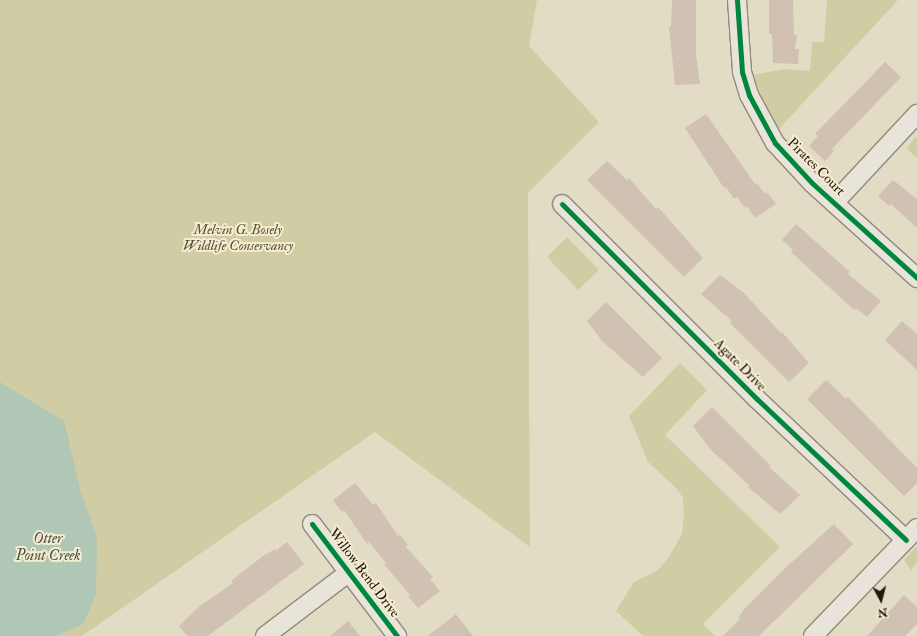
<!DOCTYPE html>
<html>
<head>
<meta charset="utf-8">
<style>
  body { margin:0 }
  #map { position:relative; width:917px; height:636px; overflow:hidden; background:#e3dcc5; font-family:"IM FELL Double Pica",serif }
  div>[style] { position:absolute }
  .green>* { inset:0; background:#d0cda5 }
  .water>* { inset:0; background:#b0c7b5 }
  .building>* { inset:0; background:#d0c1b3 }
  .roads { filter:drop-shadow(1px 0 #908a7c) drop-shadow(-1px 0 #908a7c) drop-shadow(0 1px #908a7c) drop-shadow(0 -1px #908a7c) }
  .minor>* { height:18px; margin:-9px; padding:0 9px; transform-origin:9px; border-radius:9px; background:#e8e4d9 }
  .cycleway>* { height:5px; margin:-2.5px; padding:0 2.5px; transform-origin:2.5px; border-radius:2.5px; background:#00873e }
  span { translate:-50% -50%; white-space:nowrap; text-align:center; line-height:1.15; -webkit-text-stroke:4px #f5edd1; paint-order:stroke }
  .street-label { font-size:14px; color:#22170b }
  .park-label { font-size:14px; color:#595237; font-style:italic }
  .water-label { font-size:15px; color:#4c5144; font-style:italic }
  .north { position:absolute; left:861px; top:580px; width:40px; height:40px; -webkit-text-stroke:3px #f5edd1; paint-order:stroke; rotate:173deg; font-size:11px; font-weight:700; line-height:16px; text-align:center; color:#22170b }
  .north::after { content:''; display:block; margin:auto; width:14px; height:18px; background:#22170b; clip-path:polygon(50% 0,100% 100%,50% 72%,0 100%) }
</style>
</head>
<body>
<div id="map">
  <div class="green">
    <i style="clip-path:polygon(0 0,537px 0,529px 46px,599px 122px,528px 193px,530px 547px,375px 432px,82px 636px,0 636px)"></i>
    <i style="clip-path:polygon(827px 0,898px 0,778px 130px,765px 106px,753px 75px,785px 69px,810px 71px,812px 42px,824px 42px)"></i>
    <i style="clip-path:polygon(915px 137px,917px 138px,917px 158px,907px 149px)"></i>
    <i style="clip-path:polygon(567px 237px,599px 270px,578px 290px,547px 257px)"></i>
    <i style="clip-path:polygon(680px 363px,707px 390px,665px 435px,780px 547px,703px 624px,715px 636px,643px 636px,616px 611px,634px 582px,658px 570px,669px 557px,682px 534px,684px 514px,683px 498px,677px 489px,648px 462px,629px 416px)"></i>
    <i style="clip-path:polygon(917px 546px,917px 563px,911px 570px,904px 560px)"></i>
  </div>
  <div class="water">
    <i style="clip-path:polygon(0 382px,64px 421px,81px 492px,97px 538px,96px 595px,83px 624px,56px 636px,0 636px)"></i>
  </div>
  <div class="building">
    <i style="clip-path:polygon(672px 0,696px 0,696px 55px,700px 84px,675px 85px,669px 27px,671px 27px)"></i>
    <i style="clip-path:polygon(769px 0,793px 0,794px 35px,797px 35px,795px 49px,799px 49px,798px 64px,773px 63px,772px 34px,769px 34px)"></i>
    <i style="clip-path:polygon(885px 62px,901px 77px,832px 149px,834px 151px,825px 161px,809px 146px,818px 136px,815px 134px)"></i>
    <i style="clip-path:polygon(706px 114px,755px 184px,757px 183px,765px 194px,767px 192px,776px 204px,755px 218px,747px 206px,745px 208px,737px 197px,734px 199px,726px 187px,724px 188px,685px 128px)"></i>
    <i style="clip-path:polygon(607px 161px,627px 180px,629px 178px,656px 209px,658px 207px,703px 258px,684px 277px,587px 180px)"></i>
    <i style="clip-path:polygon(893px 180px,917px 199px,917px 228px,891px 204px,889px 206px,878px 196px)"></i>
    <i style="clip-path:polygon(796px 224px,850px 272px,848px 274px,881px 301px,867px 317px,856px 308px,854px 310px,791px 252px,793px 250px,782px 240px)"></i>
    <i style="clip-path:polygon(720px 275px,743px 292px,781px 333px,782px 332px,809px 363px,789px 382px,730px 323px,732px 321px,701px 294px)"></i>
    <i style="clip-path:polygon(606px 302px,662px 358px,643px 377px,603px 342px,587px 321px)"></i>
    <i style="clip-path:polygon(902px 321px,917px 334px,917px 370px,885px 340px)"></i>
    <i style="clip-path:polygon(826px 380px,846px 399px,848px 397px,917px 468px,917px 483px,904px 496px,807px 399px)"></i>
    <i style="clip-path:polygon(712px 407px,771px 466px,769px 467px,800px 495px,780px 514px,748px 487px,750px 486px,710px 449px,693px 426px)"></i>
    <i style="clip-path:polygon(355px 483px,373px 505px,376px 503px,398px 536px,400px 535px,408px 545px,406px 547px,433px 577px,430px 579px,440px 591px,418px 608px,408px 596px,410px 595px,384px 564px,386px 563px,369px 542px,367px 544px,344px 510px,342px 512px,333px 500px)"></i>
    <i style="clip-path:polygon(834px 524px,853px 544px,759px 636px,723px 636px,740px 619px,738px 618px,746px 607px,783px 570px)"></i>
    <i style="clip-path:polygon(287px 542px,304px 564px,208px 636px,187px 636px,179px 626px,200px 606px,233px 583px,231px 581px,263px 556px,275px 549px,276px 551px)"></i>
    <i style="clip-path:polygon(904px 595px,917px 607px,917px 624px,905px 636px,867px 636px)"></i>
    <i style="clip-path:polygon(456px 614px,473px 636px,428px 636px)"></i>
    <i style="clip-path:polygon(348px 621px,360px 636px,330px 636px)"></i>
  </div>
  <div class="roads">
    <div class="minor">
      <i style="left:737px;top:0;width:72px;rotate:86deg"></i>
      <i style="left:742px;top:72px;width:24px;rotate:73deg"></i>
      <i style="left:749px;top:95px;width:55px;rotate:61.6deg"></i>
      <i style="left:775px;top:143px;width:54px;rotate:47.2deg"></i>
      <i style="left:812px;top:183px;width:142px;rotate:42.1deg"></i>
      <i style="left:834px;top:203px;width:122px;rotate:-47deg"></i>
      <i style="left:562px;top:204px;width:276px;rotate:45deg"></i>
      <i style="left:757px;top:399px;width:205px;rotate:43.4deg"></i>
      <i style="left:312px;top:524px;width:141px;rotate:52.8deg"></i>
      <i style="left:265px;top:636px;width:104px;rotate:-37.2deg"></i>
      <i style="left:813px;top:636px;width:150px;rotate:-46.1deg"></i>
    </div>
  </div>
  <div class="cycleway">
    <i style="left:737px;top:0;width:72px;rotate:86deg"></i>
    <i style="left:742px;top:72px;width:24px;rotate:73deg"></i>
    <i style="left:749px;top:95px;width:55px;rotate:61.6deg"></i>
    <i style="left:775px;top:143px;width:54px;rotate:47.2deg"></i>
    <i style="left:812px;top:183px;width:142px;rotate:42.1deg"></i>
    <i style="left:562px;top:204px;width:276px;rotate:45deg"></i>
    <i style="left:757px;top:399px;width:205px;rotate:43.4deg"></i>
    <i style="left:312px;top:524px;width:141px;rotate:52.8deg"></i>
  </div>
  <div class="street-label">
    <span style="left:816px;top:167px;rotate:45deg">Pirates Court</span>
    <span style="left:740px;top:365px;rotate:45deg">Agate Drive</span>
    <span style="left:364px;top:573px;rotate:53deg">Willow Bend Drive</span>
  </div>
  <div class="park-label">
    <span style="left:238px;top:238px">Melvin G. Bosely<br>Wildlife Conservancy</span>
  </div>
  <div class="water-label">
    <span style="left:48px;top:547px">Otter<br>Point Creek</span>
  </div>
  <div class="north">N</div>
</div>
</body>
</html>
